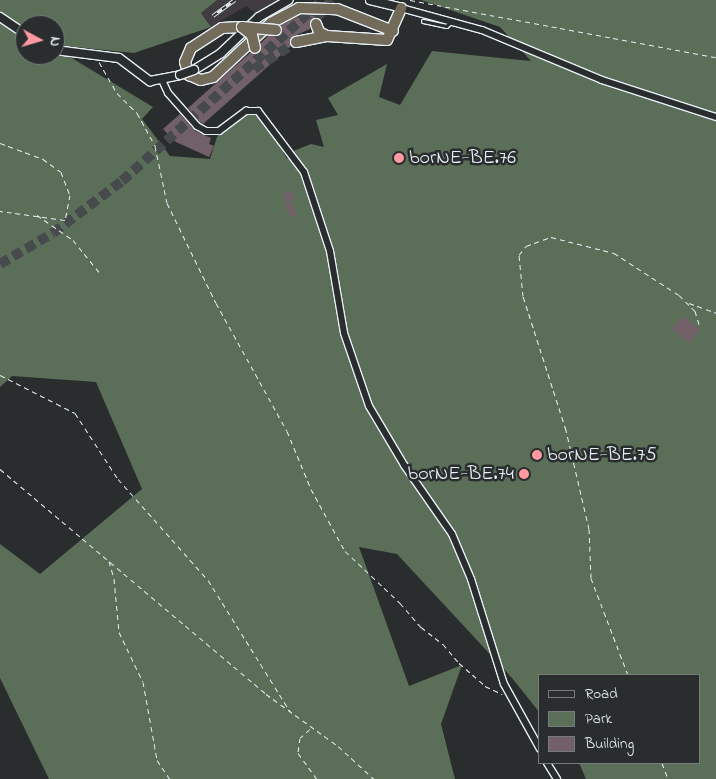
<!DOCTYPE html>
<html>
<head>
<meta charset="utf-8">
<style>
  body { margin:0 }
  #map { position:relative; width:716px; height:779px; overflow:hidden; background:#2a2d2e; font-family:"Indie Flower",sans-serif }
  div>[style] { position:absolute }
  .built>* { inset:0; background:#403c3f }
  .green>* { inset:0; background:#5b6e58 }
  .building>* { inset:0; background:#726068 }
  .trunk-tunnel>* { height:10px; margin-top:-5px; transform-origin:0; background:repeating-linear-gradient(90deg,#464a4c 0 10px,transparent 0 15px) }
  .path>* { height:1px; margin-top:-0.5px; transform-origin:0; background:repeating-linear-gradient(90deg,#e8f1f8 0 5px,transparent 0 9px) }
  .roads { filter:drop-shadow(1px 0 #e8f1f8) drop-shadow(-1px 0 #e8f1f8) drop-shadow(0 1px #e8f1f8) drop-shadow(0 -1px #e8f1f8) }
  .service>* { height:3px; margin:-1.5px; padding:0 1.5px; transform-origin:1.5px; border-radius:1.5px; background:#2a2d2e }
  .minor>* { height:6px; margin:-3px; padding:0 3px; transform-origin:3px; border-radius:3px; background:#2a2d2e }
  .tertiary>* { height:8px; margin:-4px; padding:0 4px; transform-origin:4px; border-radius:4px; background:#2a2d2e }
  .trunk>* { height:10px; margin:-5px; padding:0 5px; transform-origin:5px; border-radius:5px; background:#726b5a }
  .rail>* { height:4px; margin-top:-2px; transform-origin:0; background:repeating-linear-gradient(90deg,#2a2d2e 0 5.5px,#e8f1f8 0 11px); box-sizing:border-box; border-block:1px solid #e8f1f8 }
  .bridges { filter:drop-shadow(1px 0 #e8f1f8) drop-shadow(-1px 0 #e8f1f8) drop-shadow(0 1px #e8f1f8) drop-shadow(0 -1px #e8f1f8) }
  .tertiary-bridge>* { height:8px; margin:-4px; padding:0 4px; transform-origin:4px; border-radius:4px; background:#2a2d2e }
  .trunk-bridge>* { height:10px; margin:-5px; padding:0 5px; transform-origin:5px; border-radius:5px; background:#726b5a }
  .dots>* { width:14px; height:14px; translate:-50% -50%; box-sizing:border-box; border:2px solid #2a2d2e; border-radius:50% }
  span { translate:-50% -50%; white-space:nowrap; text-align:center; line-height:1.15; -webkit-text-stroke:5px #2a2d2e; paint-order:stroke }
  .poi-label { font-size:20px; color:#e8f1f8 }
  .left { translate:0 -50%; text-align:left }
  .right { translate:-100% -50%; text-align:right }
  .legend { position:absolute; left:538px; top:674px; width:162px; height:90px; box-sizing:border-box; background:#2a2d2e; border:1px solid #767b7f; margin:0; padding:6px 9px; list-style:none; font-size:15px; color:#e8f1f8 }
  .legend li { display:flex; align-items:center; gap:10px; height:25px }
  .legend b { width:25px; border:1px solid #767b7f }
  .north { position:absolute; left:15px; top:15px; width:50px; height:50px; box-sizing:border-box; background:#2a2d2e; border:1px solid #767b7f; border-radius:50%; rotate:96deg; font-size:14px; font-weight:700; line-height:20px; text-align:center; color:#e8f1f8 }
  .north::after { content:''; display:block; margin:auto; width:18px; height:22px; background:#ff9aa2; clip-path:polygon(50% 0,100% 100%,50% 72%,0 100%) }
</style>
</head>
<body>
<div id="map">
  <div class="built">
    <i style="clip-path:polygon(217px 0,277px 0,255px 13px,246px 6px,211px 27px,201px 13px)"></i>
  </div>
  <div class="green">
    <i style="clip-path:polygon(0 0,217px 0,201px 13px,211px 27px,134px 53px,55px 45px,55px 25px,25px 25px,25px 55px,55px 55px,55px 48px,153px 107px,142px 119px,170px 156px,210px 159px,217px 137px,248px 113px,257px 114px,265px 122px,287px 159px,291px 152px,311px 144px,324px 147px,316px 120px,338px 115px,328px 98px,387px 64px,379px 97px,400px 105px,432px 51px,531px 61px,500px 27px,421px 0,716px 0,716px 779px,586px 779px,579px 763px,700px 763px,700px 675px,540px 675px,540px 713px,512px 678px,397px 554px,359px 547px,409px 686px,462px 665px,441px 724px,455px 779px,49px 779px,0 678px,0 544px,40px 574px,142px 489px,96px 382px,12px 376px,0 387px)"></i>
  </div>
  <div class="building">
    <i style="clip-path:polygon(301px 15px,325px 16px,321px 19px,311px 19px,310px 29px,292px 37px,291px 46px,203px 124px,200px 122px,188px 108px,250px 53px,259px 53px,261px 43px,268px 36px,281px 34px,281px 25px)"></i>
    <i style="clip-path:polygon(180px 114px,195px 131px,211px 138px,209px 144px,214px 146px,209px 157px,176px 142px,163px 129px)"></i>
    <i style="clip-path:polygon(290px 190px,295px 199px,287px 203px,283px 195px)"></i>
    <i style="clip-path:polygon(291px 202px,297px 214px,291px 217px,284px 206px)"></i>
    <i style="clip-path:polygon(683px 316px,700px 330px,689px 343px,672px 329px)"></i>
  </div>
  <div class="trunk-tunnel">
    <i style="left:316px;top:24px;width:6px;rotate:-90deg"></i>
    <i style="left:316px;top:18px;width:24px;rotate:-48deg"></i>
    <i style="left:254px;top:69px;width:50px;rotate:-32.7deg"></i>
    <i style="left:0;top:264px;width:61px;rotate:-30.3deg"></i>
    <i style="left:53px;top:233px;width:86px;rotate:-37deg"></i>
    <i style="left:122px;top:181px;width:270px;rotate:-42deg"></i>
  </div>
  <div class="path">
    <i style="left:410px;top:0;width:311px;rotate:10.6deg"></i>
    <i style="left:99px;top:62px;width:36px;rotate:60deg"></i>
    <i style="left:117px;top:93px;width:28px;rotate:45deg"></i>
    <i style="left:137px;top:113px;width:38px;rotate:61deg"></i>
    <i style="left:155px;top:146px;width:58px;rotate:78.1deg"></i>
    <i style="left:167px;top:203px;width:111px;rotate:63.9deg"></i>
    <i style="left:216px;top:303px;width:146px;rotate:61deg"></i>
    <i style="left:287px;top:431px;width:63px;rotate:67.5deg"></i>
    <i style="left:311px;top:489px;width:71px;rotate:61.3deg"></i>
    <i style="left:345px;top:551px;width:76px;rotate:43.4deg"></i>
    <i style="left:400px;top:603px;width:32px;rotate:49deg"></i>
    <i style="left:421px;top:627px;width:28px;rotate:38deg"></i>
    <i style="left:443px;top:644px;width:25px;rotate:50deg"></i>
    <i style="left:459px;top:663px;width:35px;rotate:41deg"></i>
    <i style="left:485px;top:686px;width:19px;rotate:25deg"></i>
    <i style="left:0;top:143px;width:46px;rotate:20.4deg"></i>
    <i style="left:43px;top:159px;width:22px;rotate:36deg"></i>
    <i style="left:61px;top:172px;width:25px;rotate:69deg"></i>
    <i style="left:70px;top:195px;width:25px;rotate:101deg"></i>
    <i style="left:65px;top:220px;width:66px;rotate:-172.1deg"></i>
    <i style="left:37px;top:215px;width:44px;rotate:34.8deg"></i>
    <i style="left:73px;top:240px;width:41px;rotate:50.9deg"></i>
    <i style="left:689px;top:303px;width:29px;rotate:20deg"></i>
    <i style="left:0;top:375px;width:84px;rotate:26.9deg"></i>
    <i style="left:75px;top:413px;width:79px;rotate:56.9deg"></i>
    <i style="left:118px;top:479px;width:135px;rotate:48.3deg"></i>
    <i style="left:208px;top:580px;width:155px;rotate:58deg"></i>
    <i style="left:0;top:469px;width:348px;rotate:40.2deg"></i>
    <i style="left:266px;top:694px;width:89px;rotate:35.8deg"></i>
    <i style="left:338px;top:746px;width:49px;rotate:42.5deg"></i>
    <i style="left:109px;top:561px;width:19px;rotate:74deg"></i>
    <i style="left:114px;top:579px;width:53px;rotate:84.6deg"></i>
    <i style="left:119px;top:632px;width:55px;rotate:64.4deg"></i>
    <i style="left:143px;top:682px;width:79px;rotate:79.8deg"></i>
    <i style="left:157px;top:760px;width:23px;rotate:56deg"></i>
    <i style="left:628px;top:675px;width:104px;rotate:-110.9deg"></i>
    <i style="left:591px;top:578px;width:49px;rotate:-92.3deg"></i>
    <i style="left:589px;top:529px;width:102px;rotate:-103.1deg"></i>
    <i style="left:566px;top:430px;width:141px;rotate:-107.8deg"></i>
    <i style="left:523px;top:296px;width:41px;rotate:-95.6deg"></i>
    <i style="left:519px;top:255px;width:11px;rotate:-52deg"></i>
    <i style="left:526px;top:246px;width:27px;rotate:-20deg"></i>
    <i style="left:551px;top:237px;width:65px;rotate:14.3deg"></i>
    <i style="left:614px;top:253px;width:77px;rotate:32.9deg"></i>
    <i style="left:679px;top:295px;width:23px;rotate:45deg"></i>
    <i style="left:695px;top:311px;width:14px;rotate:73deg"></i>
    <i style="left:310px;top:729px;width:13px;rotate:138deg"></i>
    <i style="left:300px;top:738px;width:15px;rotate:98deg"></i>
    <i style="left:298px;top:753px;width:32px;rotate:54deg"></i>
    <i style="left:662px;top:763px;width:17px;rotate:69deg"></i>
  </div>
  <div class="roads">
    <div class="service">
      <i style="left:423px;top:21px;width:24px;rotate:12deg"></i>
      <i style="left:446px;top:26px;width:8px;rotate:-40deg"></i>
    </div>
    <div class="minor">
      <i style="left:401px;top:8px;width:84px;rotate:15.2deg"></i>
      <i style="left:482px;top:30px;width:130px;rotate:22.6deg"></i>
      <i style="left:602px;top:80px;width:120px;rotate:18deg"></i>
      <i style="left:162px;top:80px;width:14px;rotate:65deg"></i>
      <i style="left:168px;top:93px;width:44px;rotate:48.7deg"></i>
      <i style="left:197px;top:126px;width:10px;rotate:29deg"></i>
      <i style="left:206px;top:131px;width:13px"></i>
      <i style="left:219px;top:131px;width:34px;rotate:-37deg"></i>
      <i style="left:246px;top:111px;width:12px"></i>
      <i style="left:258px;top:111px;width:76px;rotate:53deg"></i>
      <i style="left:304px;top:172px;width:83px;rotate:71.8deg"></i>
      <i style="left:330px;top:251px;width:83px;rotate:80.3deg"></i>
      <i style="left:344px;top:333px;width:77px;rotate:71.1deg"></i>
      <i style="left:369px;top:406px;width:69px;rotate:59.3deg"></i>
      <i style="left:404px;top:465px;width:84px;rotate:55.2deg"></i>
      <i style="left:452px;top:534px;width:49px;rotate:67.1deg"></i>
      <i style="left:471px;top:579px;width:110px;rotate:72.6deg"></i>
      <i style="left:504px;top:684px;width:74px;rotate:61deg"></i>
      <i style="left:547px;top:763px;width:19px;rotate:58deg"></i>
    </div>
    <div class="tertiary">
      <i style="left:370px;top:0;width:32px;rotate:14deg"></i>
      <i style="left:0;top:17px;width:30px;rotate:34deg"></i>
      <i style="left:55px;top:50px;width:64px;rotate:7.1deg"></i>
      <i style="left:119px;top:58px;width:39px;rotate:37deg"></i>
      <i style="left:150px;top:81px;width:31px;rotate:-11deg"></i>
      <i style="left:194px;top:70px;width:32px;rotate:-32deg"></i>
      <i style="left:221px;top:53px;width:52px;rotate:-43.5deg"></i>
      <i style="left:259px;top:17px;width:34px;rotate:-30deg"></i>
    </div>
    <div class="trunk">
      <i style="left:316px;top:24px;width:9px;rotate:69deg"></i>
      <i style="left:319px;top:32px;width:9px;rotate:27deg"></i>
      <i style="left:242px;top:27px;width:20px;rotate:177deg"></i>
      <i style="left:222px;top:28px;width:37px;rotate:147deg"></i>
      <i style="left:191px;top:48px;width:15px;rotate:113deg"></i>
      <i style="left:185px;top:62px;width:14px;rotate:73deg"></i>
      <i style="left:189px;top:75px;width:13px;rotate:23deg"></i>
      <i style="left:201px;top:80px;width:12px;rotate:-14deg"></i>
      <i style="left:213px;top:77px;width:79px;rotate:-43deg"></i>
      <i style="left:271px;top:23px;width:32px;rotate:-28deg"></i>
      <i style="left:299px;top:8px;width:38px;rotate:2deg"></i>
      <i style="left:337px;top:9px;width:60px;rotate:21.4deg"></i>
      <i style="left:296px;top:42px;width:32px;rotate:-11deg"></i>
      <i style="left:327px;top:36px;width:60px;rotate:3.8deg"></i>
      <i style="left:387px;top:40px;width:35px;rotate:-66deg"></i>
    </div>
  </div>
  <div class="rail">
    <i style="left:213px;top:16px;width:27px;rotate:-36deg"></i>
  </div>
  <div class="bridges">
    <div class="tertiary-bridge">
      <i style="left:180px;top:75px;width:15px;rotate:-20deg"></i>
    </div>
    <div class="trunk-bridge">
      <i style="left:242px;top:27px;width:34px;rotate:5deg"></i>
      <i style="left:242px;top:27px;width:13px;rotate:39deg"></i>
      <i style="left:252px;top:35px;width:13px;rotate:77deg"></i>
    </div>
  </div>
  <div class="dots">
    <i style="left:399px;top:158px;background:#ff9aa2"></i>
    <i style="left:537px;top:455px;background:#ff9aa2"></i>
    <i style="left:524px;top:474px;background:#ff9aa2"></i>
  </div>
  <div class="poi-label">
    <span class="left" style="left:409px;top:158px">borNE-BE.76</span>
    <span class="left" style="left:547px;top:455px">borNE-BE.75</span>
    <span class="right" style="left:514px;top:474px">borNE-BE.74</span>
  </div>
  <ul class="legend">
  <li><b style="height:6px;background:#2a2d2e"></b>Road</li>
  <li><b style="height:14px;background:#5b6e58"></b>Park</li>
  <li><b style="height:14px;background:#726068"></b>Building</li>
  </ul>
  <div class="north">N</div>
</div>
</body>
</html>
